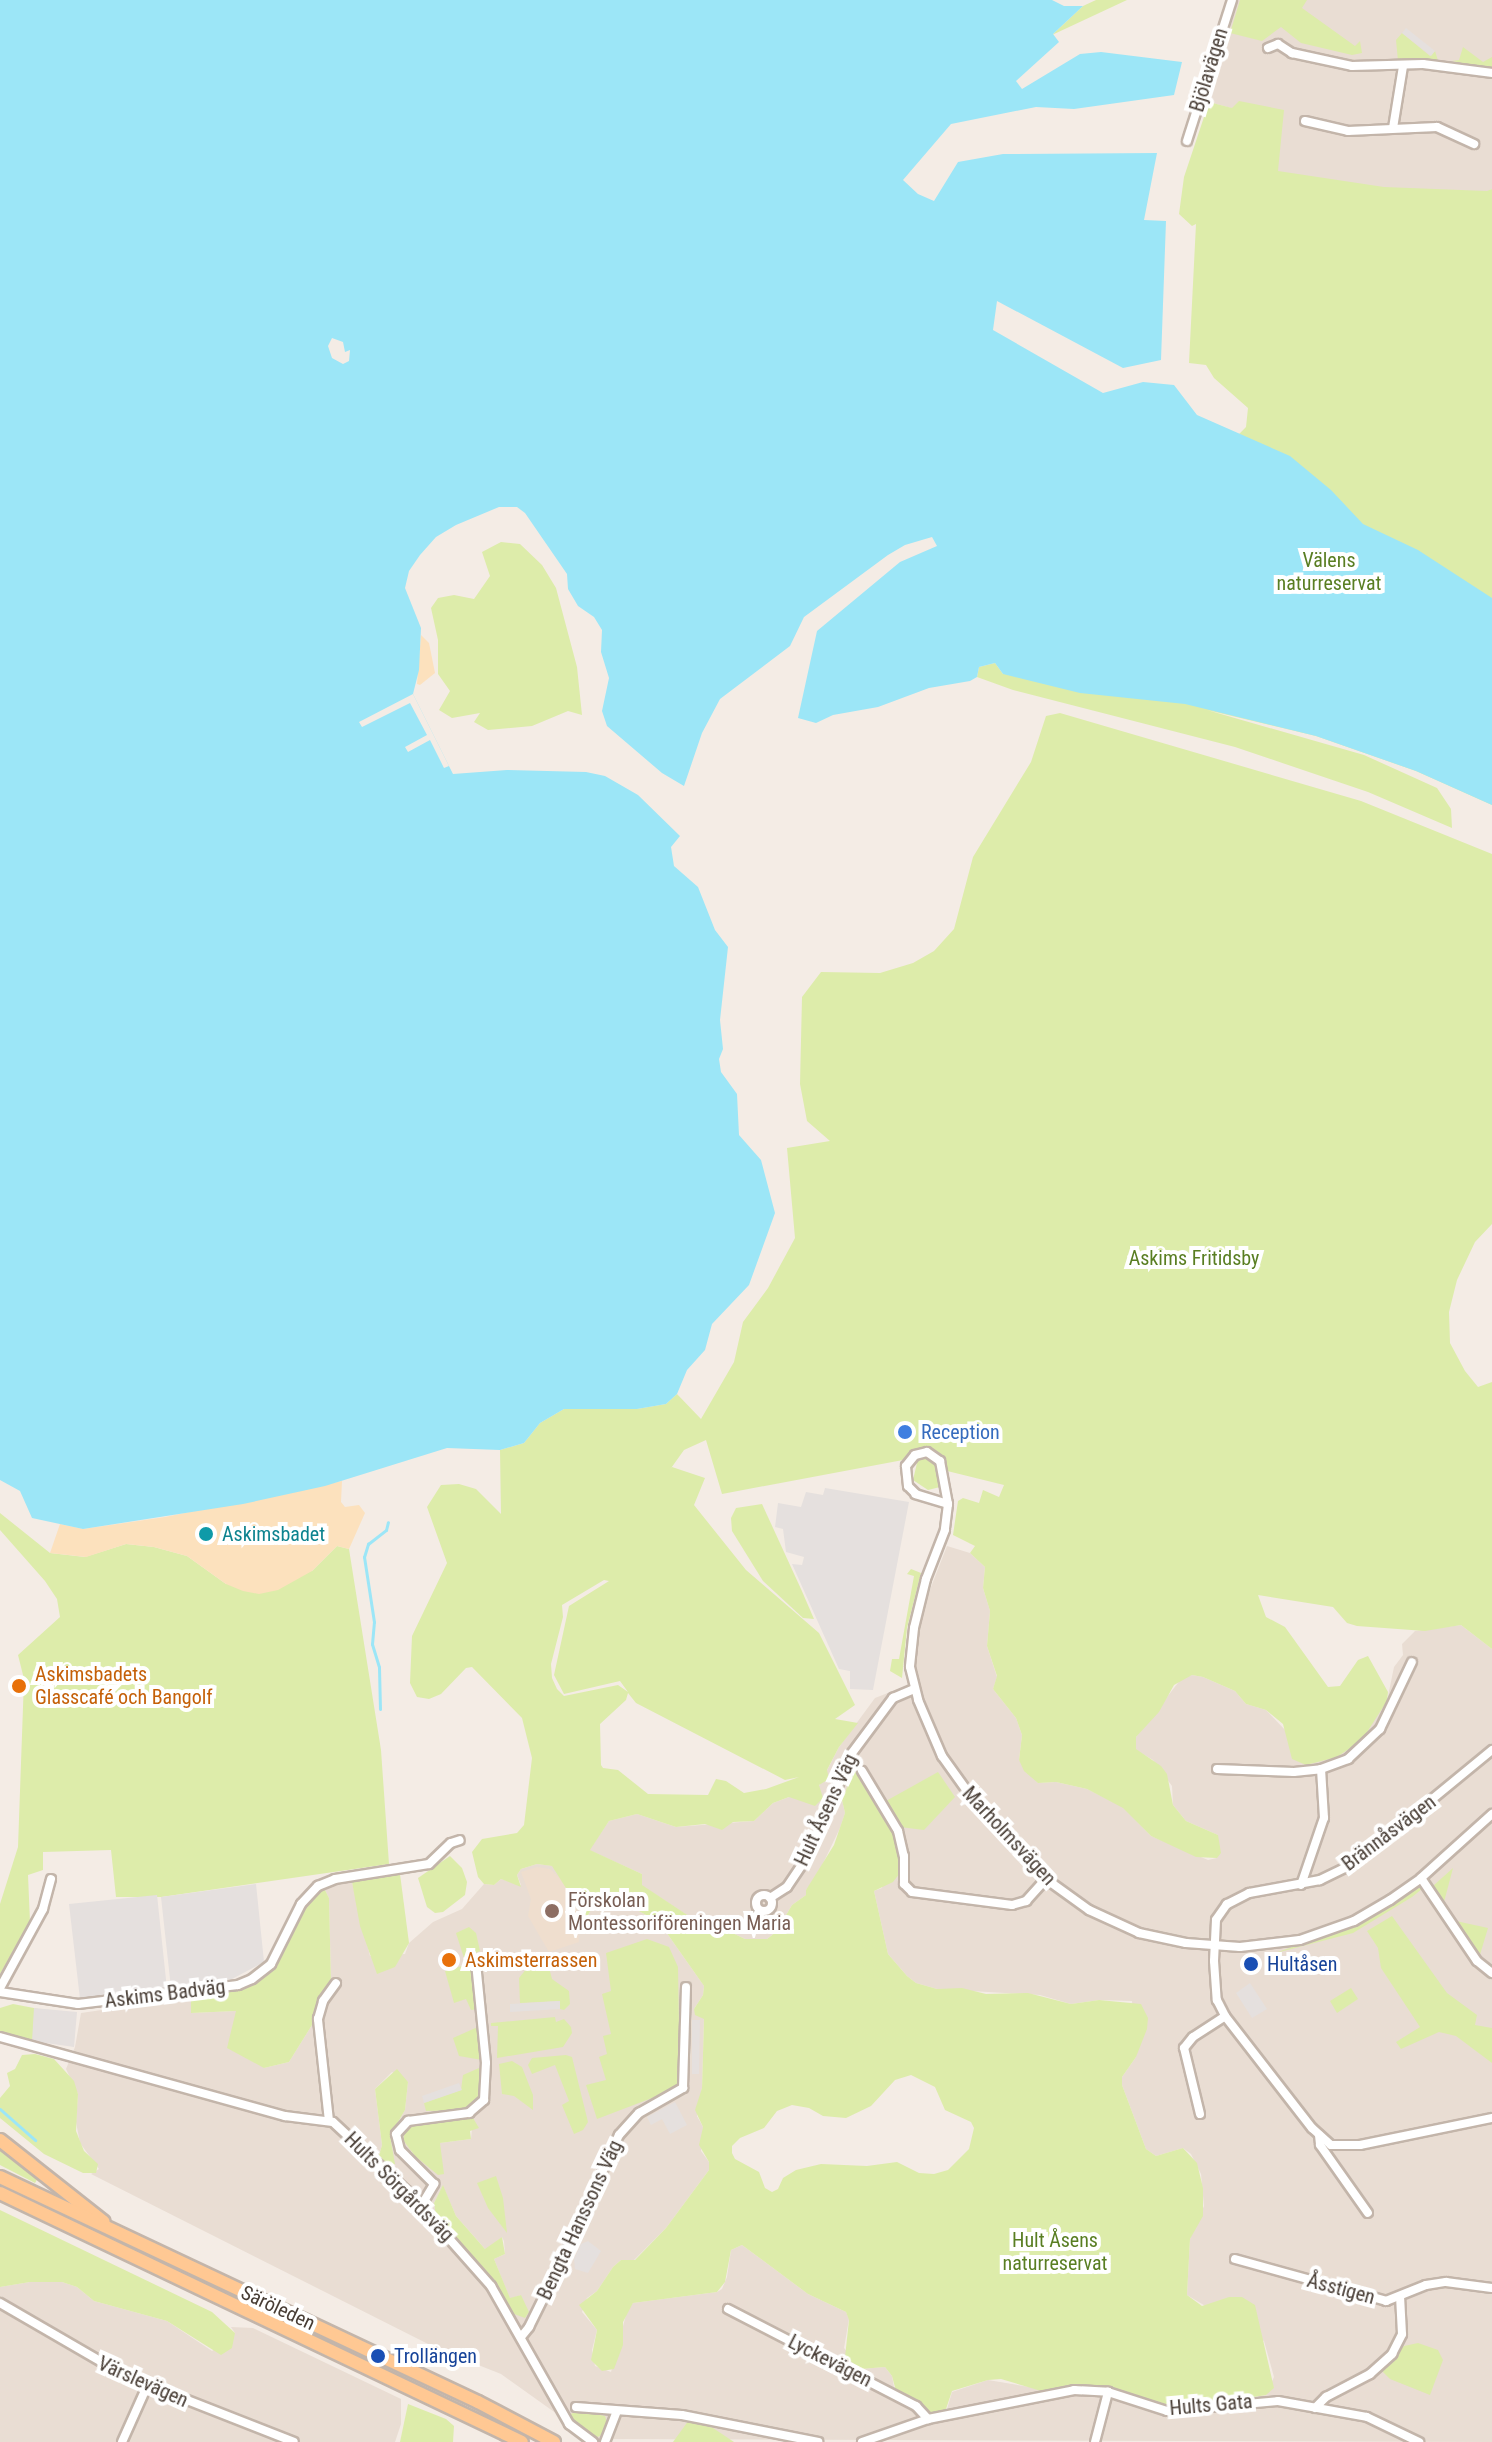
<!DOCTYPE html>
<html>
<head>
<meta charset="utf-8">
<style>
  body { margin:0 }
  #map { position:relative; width:1492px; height:2442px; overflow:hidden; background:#f4ece5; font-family:"Roboto Condensed",sans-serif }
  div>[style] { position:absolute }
  .residential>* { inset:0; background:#e9ddd3 }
  .education>* { inset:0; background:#efdece }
  .green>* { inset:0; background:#ddecaa }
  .sand>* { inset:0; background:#fce1bd }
  .parking>* { inset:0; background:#e5e0de }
  .water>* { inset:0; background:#9ce6f7 }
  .pier>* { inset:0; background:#f4ece5 }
  .stream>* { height:3px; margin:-1.5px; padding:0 1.5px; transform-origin:1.5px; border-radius:1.5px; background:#9ce6f7 }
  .roads { filter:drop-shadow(2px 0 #c3b5aa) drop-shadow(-2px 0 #c3b5aa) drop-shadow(0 2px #c3b5aa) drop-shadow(0 -2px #c3b5aa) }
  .minor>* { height:8px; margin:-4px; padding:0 4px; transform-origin:4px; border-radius:4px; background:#fff }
  .minor>.ring { margin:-4px; padding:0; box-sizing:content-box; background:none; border:8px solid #fff; border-radius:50% }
  .primary>* { height:12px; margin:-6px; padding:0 6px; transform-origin:6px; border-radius:6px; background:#ffc893 }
  .dots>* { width:22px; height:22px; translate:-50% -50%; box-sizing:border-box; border:4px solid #fff; border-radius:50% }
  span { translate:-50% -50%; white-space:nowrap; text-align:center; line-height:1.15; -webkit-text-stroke:8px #fff; paint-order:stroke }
  .street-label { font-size:20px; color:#473c34 }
  .park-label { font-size:20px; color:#597e22 }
  .shop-label { font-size:20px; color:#366cbe }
  .left { translate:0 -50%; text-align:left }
  .culture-label { font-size:20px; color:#0d838f }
  .food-label { font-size:20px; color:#c56008 }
  .education-label { font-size:20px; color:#785e54 }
  .transit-label { font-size:20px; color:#164399 }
</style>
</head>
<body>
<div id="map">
  <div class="residential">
    <i style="clip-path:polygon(1238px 0,1492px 0,1492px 189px,1483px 194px,1364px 197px,1268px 177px,1268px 118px,1209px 102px)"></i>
    <i style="clip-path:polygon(evenodd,947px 1546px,970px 1553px,985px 1567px,983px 1588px,990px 1611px,987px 1646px,997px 1677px,993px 1689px,1016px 1718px,1022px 1735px,1019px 1760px,1038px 1783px,1056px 1782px,1087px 1789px,1123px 1807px,1151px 1836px,1208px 1860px,1217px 1858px,1218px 1835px,1186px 1821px,1173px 1805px,1172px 1786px,1153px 1760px,1136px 1750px,1136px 1737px,1181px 1679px,1192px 1675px,1203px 1677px,1235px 1691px,1246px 1704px,1266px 1710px,1287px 1732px,1387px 1701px,1394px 1667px,1403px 1655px,1402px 1644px,1415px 1631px,1461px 1625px,1492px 1649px,1492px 2442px,592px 2439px,501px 2374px,438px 2349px,91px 2174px,99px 2169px,80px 2143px,76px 2122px,78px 2094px,66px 2069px,75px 2047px,81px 2013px,191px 1997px,192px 2013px,236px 2011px,264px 2068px,289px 2062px,312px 2025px,317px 2003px,331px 1982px,329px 1898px,324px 1888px,352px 1882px,370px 1956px,405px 1954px,409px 1943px,433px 1922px,462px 1909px,484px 1884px,494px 1885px,501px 1879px,521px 1885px,517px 1875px,521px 1869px,537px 1864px,553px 1866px,588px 1915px,599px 1896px,611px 1896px,659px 1922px,704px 1986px,703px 1995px,694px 2009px,704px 2018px,702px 2088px,697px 2116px,703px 2127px,701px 2151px,709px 2162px,709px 2170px,666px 2228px,634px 2260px,621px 2260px,613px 2267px,597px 2291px,587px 2298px,582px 2312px,597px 2330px,592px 2350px,595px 2366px,611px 2372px,627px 2311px,633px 2303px,717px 2292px,722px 2289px,727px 2277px,731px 2250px,742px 2245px,808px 2294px,846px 2312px,849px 2319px,844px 2348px,861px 2369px,885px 2367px,892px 2376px,894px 2387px,947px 2409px,952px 2392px,988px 2380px,1047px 2390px,1069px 2385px,1106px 2386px,1150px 2403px,1175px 2406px,1205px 2405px,1266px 2395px,1274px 2377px,1264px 2341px,1187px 2295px,1190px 2239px,1204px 2206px,1201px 2174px,1191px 2154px,1183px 2148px,1156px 2156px,1146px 2149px,1122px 2085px,1122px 2077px,1136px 2057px,1132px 2001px,1099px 2000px,1071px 2004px,1040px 1995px,937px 1989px,916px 1983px,907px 1976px,888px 1954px,874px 1891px,882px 1888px,891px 1826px,855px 1771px,842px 1800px,845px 1813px,840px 1828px,815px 1880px,806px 1890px,806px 1895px,792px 1905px,776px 1932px,767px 1939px,745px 1939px,722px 1928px,710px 1930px,641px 1885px,642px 1874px,589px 1850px,609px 1821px,637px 1814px,676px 1827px,754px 1821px,773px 1803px,819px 1786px,839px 1747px,875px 1698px,916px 1682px,916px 1645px,924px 1605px,947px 1546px,392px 2072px,408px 2082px,405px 2110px,390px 2136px,391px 2146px,378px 2159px,382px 2145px,375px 2089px,392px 2072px,947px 1546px,473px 2118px,471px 2139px,440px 2143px,433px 2169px,410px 2152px,473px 2118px,947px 1546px,443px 2186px,456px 2216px,486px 2250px,502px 2237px,504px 2241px,505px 2254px,494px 2259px,510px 2299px,521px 2295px,514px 2314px,495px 2284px,436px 2216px,434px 2203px,443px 2186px)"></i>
    <i style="clip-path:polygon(30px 2282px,62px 2282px,77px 2287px,94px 2301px,167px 2321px,212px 2351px,235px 2333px,231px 2327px,253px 2328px,401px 2399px,401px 2424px,395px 2442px,0 2442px,0 2287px)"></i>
  </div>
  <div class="education">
    <i style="clip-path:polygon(537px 1867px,550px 1869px,562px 1880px,576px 1906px,579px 1942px,549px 1952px,528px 1916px,531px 1899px,521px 1872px)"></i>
  </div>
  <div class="green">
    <i style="clip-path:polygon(1096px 0,1127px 0,1052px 35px,1083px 6px)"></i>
    <i style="clip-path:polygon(1240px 0,1307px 0,1302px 8px,1355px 46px,1360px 41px,1362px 53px,1352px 55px,1301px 43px,1281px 27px,1262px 41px,1230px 33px)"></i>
    <i style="clip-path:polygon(1402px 33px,1430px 56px,1435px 51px,1439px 64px,1398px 61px,1396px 40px)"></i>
    <i style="clip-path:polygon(1463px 47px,1483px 62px,1492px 57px,1492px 69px,1452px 61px,1459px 60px)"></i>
    <i style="clip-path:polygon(1239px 101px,1284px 110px,1278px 171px,1384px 187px,1487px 191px,1492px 189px,1492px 805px,1416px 771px,1316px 736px,1207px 710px,1364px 755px,1437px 788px,1451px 809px,1452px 828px,1368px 792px,1235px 747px,1013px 690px,977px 677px,979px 667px,995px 663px,1003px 674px,1246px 427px,1248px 408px,1214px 378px,1206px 365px,1189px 363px,1196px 224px,1192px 226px,1179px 214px,1184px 177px,1209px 102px,1232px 108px)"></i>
    <i style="clip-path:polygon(501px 542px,520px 544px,542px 565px,556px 588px,577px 667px,582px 715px,568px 711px,532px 726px,488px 730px,474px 722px,480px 713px,452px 718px,439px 710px,450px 691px,438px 674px,438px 640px,431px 608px,438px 598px,454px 595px,474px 599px,490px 576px,482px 552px)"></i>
    <i style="clip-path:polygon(evenodd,1060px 713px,1361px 801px,1492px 854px,1492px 1224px,1475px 1242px,1457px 1280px,1449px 1312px,1450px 1343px,1465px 1371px,1478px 1387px,1492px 1382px,1492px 1649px,1461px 1625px,1425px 1631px,1357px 1626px,1347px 1623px,1333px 1607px,1258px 1595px,1266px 1617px,1285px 1627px,1328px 1687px,1340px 1686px,1358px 1660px,1368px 1656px,1388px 1692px,1387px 1701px,1362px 1740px,1337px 1757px,1306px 1765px,1292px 1759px,1283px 1724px,1266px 1710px,1246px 1704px,1235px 1691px,1203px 1677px,1192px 1675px,1174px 1685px,1159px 1712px,1136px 1737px,1136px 1749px,1161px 1766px,1167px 1774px,1173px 1805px,1186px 1821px,1218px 1835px,1221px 1853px,1217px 1858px,1196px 1857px,1151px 1836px,1123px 1808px,1087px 1789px,1056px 1782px,1038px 1783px,1024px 1771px,1019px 1760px,1022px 1735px,1016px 1718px,993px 1689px,997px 1676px,987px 1646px,990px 1611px,983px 1588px,985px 1567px,970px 1553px,975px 1546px,953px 1535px,958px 1501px,963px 1498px,979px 1503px,983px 1490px,999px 1497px,1004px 1485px,935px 1468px,940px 1487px,928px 1490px,913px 1480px,917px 1463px,903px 1460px,722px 1494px,706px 1440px,684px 1450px,669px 1471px,672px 1467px,705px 1478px,694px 1505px,746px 1570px,819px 1633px,855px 1705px,835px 1719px,858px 1723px,839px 1747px,827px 1770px,829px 1779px,819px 1785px,823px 1798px,815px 1806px,789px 1797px,773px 1803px,754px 1821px,733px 1822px,722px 1830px,705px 1824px,676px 1827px,637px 1814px,609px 1821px,590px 1850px,642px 1874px,642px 1885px,710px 1930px,722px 1928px,745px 1939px,767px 1939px,776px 1932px,792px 1905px,806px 1895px,806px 1890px,834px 1845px,845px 1813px,842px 1800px,854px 1770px,897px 1838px,900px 1873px,893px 1882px,874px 1891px,888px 1954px,907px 1976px,916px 1983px,937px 1989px,962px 1988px,986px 1994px,1028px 1993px,1071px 2004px,1099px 2000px,1141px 2004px,1148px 2018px,1147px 2029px,1136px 2057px,1122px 2077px,1122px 2085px,1146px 2149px,1156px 2156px,1183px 2148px,1197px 2163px,1203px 2188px,1203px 2216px,1190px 2239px,1187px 2295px,1202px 2306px,1229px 2297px,1242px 2297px,1255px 2305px,1274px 2388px,1266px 2395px,1205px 2405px,1175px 2406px,1150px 2403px,1106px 2387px,1069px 2385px,1041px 2391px,1001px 2379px,988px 2380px,952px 2391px,945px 2412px,930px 2415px,897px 2395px,892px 2376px,885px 2367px,861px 2369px,845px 2357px,849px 2320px,846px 2312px,808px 2294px,742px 2245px,731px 2250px,725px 2282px,717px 2292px,633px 2303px,623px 2322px,623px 2345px,614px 2369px,602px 2371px,591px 2360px,597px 2330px,579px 2305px,597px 2291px,613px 2267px,621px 2260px,635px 2260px,666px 2228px,709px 2170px,709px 2162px,699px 2145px,703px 2127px,695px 2110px,702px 2088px,704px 2019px,695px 2015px,694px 2009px,703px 1995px,704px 1986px,659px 1922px,611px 1896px,599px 1896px,588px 1915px,583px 1915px,552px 1866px,537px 1864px,521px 1869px,517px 1875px,521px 1887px,501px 1879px,494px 1885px,484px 1884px,478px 1877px,472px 1852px,482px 1839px,517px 1833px,524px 1825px,532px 1758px,522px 1718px,472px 1667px,466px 1668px,441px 1694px,429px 1699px,417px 1697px,410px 1683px,412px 1636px,447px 1563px,427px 1507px,441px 1485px,459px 1484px,476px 1489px,501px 1514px,500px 1450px,524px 1443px,540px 1423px,564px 1409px,637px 1409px,666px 1404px,677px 1394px,701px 1419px,734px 1362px,743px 1322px,768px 1288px,795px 1238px,787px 1148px,830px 1141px,807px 1121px,800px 1084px,802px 997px,821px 972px,880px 973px,913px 963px,934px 951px,954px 929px,973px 857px,1031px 762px,1046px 716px,1060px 713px,604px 1580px,609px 1581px,569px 1606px,554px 1675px,564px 1694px,620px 1681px,628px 1692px,618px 1685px,564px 1696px,557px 1689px,552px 1678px,551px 1664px,563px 1617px,562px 1605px,604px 1580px,1060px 713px,628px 1693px,636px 1703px,785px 1780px,799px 1777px,766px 1789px,744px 1793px,726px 1781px,716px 1779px,708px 1795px,648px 1794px,618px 1770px,603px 1768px,601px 1765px,600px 1724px,626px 1700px,628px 1693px,1060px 713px,911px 2075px,935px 2087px,945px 2110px,971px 2122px,974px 2128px,969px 2149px,948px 2170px,934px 2174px,919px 2173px,897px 2162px,867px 2166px,821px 2164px,796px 2170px,783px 2178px,778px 2189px,772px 2192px,765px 2188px,759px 2172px,735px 2159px,732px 2153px,732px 2146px,740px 2138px,764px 2128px,777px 2111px,792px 2105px,809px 2108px,823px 2116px,846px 2118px,871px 2106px,895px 2080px,911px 2075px)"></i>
    <i style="clip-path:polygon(762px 1504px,801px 1589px,814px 1619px,803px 1618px,763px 1581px,732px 1531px,731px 1518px,736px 1508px)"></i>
    <i style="clip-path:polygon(0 1513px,50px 1553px,85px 1557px,126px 1544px,154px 1547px,187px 1556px,226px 1584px,312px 1571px,337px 1546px,349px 1549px,381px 1750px,389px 1864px,161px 1897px,116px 1897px,111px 1850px,43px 1852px,43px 1870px,28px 1875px,30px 1922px,0 1974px,0 1904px,18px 1847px,24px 1679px,18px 1655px,60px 1617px,57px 1599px,45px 1581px,0 1530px)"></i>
    <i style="clip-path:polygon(911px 1569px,921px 1573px,907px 1628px,902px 1678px,890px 1671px,892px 1659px,899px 1659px,914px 1576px,907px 1574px)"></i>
    <i style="clip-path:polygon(938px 1772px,955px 1797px,924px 1830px,900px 1827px,886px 1801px)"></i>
    <i style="clip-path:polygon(450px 1856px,462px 1868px,467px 1882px,465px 1895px,443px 1912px,435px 1913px,427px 1907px,418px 1878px)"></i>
    <i style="clip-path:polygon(1453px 1868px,1444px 1902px,1433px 1886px)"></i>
    <i style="clip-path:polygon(400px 1874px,409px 1943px,395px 1967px,377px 1974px,360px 1926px,352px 1882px)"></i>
    <i style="clip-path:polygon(1417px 1887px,1422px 1889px,1412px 1897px,1353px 1933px,1272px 1954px,1356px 1925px)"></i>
    <i style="clip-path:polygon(324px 1888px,329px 1898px,331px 1982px,317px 2003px,312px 2025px,289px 2062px,264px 2068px,227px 2048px,236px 2011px,191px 2013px,191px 1997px,254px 1983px,284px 1951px,306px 1905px)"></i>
    <i style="clip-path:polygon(1392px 1916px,1447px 1993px,1477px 2015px,1475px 2025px,1492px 2028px,1492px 2063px,1456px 2036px,1439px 2032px,1401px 2049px,1396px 2042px,1420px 2027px,1381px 1968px,1378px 1948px,1367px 1931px)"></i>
    <i style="clip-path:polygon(1456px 1921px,1488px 1928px,1479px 1958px)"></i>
    <i style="clip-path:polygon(469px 1927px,476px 1933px,480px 1951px,464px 1958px,456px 1933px)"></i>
    <i style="clip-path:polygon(647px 1939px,669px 1947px,678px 1967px,680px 2082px,673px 2090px,597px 2119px,586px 2085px,606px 2080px,599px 2057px,607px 2054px,603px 2036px,611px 2034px,602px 1994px,611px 1991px,606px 1953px)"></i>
    <i style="clip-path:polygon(547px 1960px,552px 1979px,569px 1991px,570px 2004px,564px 2010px,560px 2009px,559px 2001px,520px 2003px,519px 1978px,527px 1968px)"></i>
    <i style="clip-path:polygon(465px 1965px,471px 1966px,478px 2009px,471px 2010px,466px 1999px,454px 2003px,445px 1971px)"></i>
    <i style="clip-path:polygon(1351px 1988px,1358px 1999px,1337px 2013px,1330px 2001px)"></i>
    <i style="clip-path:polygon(13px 2004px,39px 2009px,34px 2041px,0 2032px,0 2008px)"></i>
    <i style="clip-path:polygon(555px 2017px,556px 2022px,564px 2019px,571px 2027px,572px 2033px,563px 2047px,497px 2058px,498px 2026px,491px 2026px,491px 2023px)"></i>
    <i style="clip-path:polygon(480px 2026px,482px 2060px,459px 2056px,453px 2038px)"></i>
    <i style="clip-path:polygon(35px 2054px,54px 2059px,74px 2081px,78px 2094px,76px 2131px,84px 2151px,98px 2164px,96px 2173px,83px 2173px,44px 2154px,0 2118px,0 2098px,10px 2086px,7px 2073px,15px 2069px,22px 2055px)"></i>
    <i style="clip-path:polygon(566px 2055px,572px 2057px,588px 2122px,583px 2130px,574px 2134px,562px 2105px,569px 2101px,555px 2065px,532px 2074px,528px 2065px,532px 2058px)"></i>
    <i style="clip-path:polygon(512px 2061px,522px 2067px,533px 2095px,533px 2110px,514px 2096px,502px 2094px,499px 2064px)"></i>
    <i style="clip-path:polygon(479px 2068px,482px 2091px,474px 2106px,465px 2110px,426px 2111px,424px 2103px,461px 2090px,463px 2075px)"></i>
    <i style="clip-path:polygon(397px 2069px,408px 2082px,405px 2110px,390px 2136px,395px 2164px,385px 2166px,378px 2159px,382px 2145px,375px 2089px)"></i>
    <i style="clip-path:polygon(473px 2118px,479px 2128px,470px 2131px,471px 2139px,440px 2143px,444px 2174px,438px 2175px,415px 2156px,403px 2140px,406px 2127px,413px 2123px)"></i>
    <i style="clip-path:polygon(0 2147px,38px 2178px,35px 2183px,0 2165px)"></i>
    <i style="clip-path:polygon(496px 2176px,503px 2198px,507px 2233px,488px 2208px,477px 2183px)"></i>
    <i style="clip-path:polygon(443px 2185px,456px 2216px,485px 2249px,502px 2237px,505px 2254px,494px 2259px,510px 2298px,521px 2295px,529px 2312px,525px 2318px,514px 2314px,495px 2284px,436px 2216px,434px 2203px)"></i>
    <i style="clip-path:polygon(0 2210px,212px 2312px,235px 2333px,232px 2348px,221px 2355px,167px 2321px,94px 2301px,77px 2287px,62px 2282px,30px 2282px,0 2287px)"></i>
    <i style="clip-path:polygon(1418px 2343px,1438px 2350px,1443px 2360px,1430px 2395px,1390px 2379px,1382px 2371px,1404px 2346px)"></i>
    <i style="clip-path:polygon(408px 2404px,446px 2419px,454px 2426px,453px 2442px,400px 2442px)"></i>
    <i style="clip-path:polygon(581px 2411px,605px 2416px,608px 2426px,600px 2436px,594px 2438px,576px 2427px,570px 2414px)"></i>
    <i style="clip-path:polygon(689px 2420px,713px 2428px,734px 2442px,673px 2442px)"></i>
  </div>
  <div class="sand">
    <i style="clip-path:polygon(421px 635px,429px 643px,435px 673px,420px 685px,417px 684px)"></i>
    <i style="clip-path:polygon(342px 1481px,341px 1502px,345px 1507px,359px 1505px,365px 1513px,349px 1549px,337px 1546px,312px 1571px,278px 1590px,259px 1594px,243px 1591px,226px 1584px,187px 1556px,154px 1547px,126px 1544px,86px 1557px,50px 1553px,60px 1524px,83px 1529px,165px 1517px)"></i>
  </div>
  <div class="parking">
    <i style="clip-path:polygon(1406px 28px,1435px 51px,1431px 56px,1402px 33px)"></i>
    <i style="clip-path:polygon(825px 1488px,909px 1502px,873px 1690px,850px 1689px,850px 1671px,839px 1669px,792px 1564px,802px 1565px,804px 1557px,786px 1552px,783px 1529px,775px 1527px,778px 1503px,801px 1507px,806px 1492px,823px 1495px)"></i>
    <i style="clip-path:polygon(256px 1884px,264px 1962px,232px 1979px,171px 1988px,161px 1897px)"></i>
    <i style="clip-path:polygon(157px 1895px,167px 1989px,80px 1999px,69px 1904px)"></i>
    <i style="clip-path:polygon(1250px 1983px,1267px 2009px,1252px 2018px,1236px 1993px)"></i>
    <i style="clip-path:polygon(560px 2001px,560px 2009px,510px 2012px,510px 2004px)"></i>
    <i style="clip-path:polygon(34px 2008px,77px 2012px,74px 2047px,32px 2041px)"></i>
    <i style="clip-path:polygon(692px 2020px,700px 2020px,699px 2074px,692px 2074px)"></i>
    <i style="clip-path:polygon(459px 2083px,462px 2090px,424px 2103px,422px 2096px)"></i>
    <i style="clip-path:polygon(675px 2102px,687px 2125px,670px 2134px,662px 2119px,651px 2125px,647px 2117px)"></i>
    <i style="clip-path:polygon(588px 2241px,601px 2251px,588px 2273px,575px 2269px,574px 2259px,581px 2244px)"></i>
  </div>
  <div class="water">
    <i style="clip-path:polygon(evenodd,0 0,1052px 0,1064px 6px,1083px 6px,1053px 34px,1059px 42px,1016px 81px,1022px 89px,1080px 54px,1101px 52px,1182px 62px,1174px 95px,1074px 109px,1036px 107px,951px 124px,903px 180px,918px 194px,934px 201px,958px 162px,1003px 154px,1157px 153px,1144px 220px,1166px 221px,1161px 360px,1123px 368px,997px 301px,993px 330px,1103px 393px,1143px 382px,1174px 385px,1197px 415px,1290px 456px,1331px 490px,1363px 524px,1418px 550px,1492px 598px,1492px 805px,1416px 771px,1316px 736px,1185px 704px,1080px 693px,1003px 674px,995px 663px,979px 667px,977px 677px,970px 681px,929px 688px,878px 707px,833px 715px,816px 723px,798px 718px,817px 631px,900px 562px,937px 546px,932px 537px,905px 545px,888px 555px,804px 617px,790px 646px,720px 699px,702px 733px,684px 786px,662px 773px,607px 726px,602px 711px,609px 678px,601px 652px,602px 630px,594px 617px,578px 606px,568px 589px,567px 574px,525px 513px,517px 507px,499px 507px,456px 525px,436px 537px,420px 555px,409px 571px,405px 588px,421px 628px,419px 670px,413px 694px,453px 774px,507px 770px,586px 772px,605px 776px,638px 795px,680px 836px,671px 847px,674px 866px,698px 887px,715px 930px,728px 947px,720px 1020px,723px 1049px,719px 1059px,721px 1072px,737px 1094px,739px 1135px,761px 1160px,775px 1213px,749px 1285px,712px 1324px,705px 1350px,687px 1370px,677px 1394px,666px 1404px,637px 1409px,564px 1409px,540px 1423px,524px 1443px,500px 1450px,447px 1448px,325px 1486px,243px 1504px,83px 1529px,32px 1518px,20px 1491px,0 1480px,0 0,332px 338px,343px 342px,345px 352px,350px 350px,349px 361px,343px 364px,332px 358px,328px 346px,332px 338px)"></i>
  </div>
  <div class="pier">
    <i style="clip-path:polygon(413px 694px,449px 766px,444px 768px,430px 740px,408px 752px,405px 747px,427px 735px,410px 703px,362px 727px,359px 722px)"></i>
  </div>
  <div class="stream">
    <i style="left:380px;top:1709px;width:42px;rotate:-91.4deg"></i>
    <i style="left:379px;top:1667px;width:24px;rotate:-107deg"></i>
    <i style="left:372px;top:1644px;width:22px;rotate:-85deg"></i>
    <i style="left:374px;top:1622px;width:66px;rotate:-98.7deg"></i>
    <i style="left:364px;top:1557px;width:14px;rotate:-73deg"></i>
    <i style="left:368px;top:1544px;width:23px;rotate:-38deg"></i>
    <i style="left:386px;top:1530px;width:8px;rotate:-76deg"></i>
    <i style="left:0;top:2109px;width:47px;rotate:41.5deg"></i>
  </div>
  <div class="roads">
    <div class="minor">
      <i style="left:1268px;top:48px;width:11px;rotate:-22deg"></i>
      <i style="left:1278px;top:44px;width:17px;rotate:33deg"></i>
      <i style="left:1292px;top:53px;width:61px;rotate:12.2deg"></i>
      <i style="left:1352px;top:66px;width:71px;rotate:-1.6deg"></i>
      <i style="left:1423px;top:64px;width:70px;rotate:7.4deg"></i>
      <i style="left:1305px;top:121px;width:44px;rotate:13.1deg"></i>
      <i style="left:1348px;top:131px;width:89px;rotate:-2.6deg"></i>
      <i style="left:1437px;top:127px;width:41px;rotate:24.7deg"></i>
      <i style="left:1393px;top:128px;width:63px;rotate:-80.8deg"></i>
      <i style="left:1187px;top:141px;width:148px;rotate:-72.3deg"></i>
      <i style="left:948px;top:1504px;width:34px;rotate:-163deg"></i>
      <i style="left:916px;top:1494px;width:11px;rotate:-135deg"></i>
      <i style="left:908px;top:1486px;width:20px;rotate:-96deg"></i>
      <i style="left:906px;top:1466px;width:14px;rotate:-51deg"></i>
      <i style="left:915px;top:1455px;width:12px;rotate:-14deg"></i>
      <i style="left:927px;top:1452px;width:16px;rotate:35deg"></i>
      <i style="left:940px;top:1461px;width:44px;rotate:79.5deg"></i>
      <i style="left:948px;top:1504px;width:26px;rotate:97deg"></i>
      <i style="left:945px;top:1530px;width:53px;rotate:111.2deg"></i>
      <i style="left:926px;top:1579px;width:50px;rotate:103.8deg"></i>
      <i style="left:914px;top:1628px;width:39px;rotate:96deg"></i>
      <i style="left:910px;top:1667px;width:34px;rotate:76deg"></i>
      <i style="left:918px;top:1700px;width:61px;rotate:66.8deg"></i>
      <i style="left:942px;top:1756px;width:65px;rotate:54.4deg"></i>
      <i style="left:980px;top:1809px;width:96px;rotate:46.7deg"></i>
      <i style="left:1046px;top:1879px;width:53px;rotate:35.8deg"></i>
      <i style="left:1089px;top:1910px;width:55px;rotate:24.7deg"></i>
      <i style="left:1139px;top:1933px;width:48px;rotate:12deg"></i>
      <i style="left:1186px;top:1943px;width:54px;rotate:4.2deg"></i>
      <i style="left:1240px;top:1947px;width:60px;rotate:-6.7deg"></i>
      <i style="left:1300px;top:1940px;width:57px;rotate:-19.4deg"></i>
      <i style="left:1354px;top:1921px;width:42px;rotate:-30.3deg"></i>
      <i style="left:1390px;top:1900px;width:38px;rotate:-35deg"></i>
      <i style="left:1421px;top:1878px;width:96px;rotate:-42deg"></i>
      <i style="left:1492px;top:1750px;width:180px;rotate:140.6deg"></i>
      <i style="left:1353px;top:1864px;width:37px;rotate:154deg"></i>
      <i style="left:1320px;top:1880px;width:72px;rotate:169.6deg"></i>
      <i style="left:1249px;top:1893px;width:25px;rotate:153deg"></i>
      <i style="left:1227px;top:1904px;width:19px;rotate:125deg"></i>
      <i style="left:1216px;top:1920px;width:41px;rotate:92.8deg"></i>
      <i style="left:1214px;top:1961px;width:39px;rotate:86deg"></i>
      <i style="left:1217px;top:2000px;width:18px;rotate:63deg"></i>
      <i style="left:1225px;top:2016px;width:142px;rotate:52.2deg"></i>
      <i style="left:1312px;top:2128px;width:25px;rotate:42deg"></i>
      <i style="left:1331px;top:2145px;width:29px"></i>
      <i style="left:1360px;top:2145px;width:135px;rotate:-11.6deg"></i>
      <i style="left:1217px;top:1769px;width:77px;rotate:2.2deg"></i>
      <i style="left:1294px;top:1772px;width:27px;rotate:-6deg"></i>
      <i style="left:1321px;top:1769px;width:29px;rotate:-20deg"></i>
      <i style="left:1348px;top:1759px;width:44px;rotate:-43.2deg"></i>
      <i style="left:1380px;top:1729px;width:74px;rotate:-64.5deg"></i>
      <i style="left:862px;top:1771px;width:70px;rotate:59deg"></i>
      <i style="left:898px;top:1831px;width:26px;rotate:77deg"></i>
      <i style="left:904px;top:1856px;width:28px;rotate:90deg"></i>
      <i style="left:904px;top:1884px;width:11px;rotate:45deg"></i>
      <i style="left:912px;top:1892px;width:101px;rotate:7.4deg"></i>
      <i style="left:1012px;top:1905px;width:15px;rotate:-16deg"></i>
      <i style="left:1026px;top:1901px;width:30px;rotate:-48deg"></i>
      <i style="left:1421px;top:1878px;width:100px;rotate:56deg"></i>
      <i style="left:1477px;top:1961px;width:19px;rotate:39deg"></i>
      <i style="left:1301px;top:1885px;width:71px;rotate:-71.1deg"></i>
      <i style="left:1324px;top:1818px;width:49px;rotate:-93.5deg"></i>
      <i class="ring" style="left:756px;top:1895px;width:8px;height:8px"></i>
      <i style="left:770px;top:1898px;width:20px;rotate:-33deg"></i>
      <i style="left:787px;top:1887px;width:40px;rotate:-56deg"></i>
      <i style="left:809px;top:1854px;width:110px;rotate:-66.9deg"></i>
      <i style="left:852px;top:1753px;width:69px;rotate:-53.3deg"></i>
      <i style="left:893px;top:1698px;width:23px;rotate:-23deg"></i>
      <i style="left:0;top:1988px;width:90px;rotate:-61.4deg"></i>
      <i style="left:43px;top:1909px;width:31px;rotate:-75deg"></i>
      <i style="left:0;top:1992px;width:79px;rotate:8.7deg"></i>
      <i style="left:78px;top:2004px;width:161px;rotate:-6.8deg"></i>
      <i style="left:238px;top:1985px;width:15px;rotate:-23deg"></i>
      <i style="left:252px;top:1979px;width:24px;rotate:-38deg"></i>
      <i style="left:271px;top:1964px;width:67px;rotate:-63.4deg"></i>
      <i style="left:301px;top:1904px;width:25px;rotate:-47deg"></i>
      <i style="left:318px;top:1886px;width:18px;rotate:-22deg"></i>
      <i style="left:335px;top:1879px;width:95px;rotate:-9.1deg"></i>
      <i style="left:429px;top:1864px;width:30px;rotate:-44deg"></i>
      <i style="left:451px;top:1843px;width:9px;rotate:-18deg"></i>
      <i style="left:0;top:2037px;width:296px;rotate:15.5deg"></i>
      <i style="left:285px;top:2116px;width:48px;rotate:7.1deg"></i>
      <i style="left:333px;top:2122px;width:101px;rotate:43deg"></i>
      <i style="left:407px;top:2191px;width:127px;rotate:48.5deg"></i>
      <i style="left:491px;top:2286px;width:159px;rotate:60.5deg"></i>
      <i style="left:569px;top:2424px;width:30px;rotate:37deg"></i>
      <i style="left:1200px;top:2114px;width:68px;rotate:-103.6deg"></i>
      <i style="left:1184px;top:2048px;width:14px;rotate:-51deg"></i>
      <i style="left:1193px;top:2037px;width:38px;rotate:-33deg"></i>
      <i style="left:329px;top:2121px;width:103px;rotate:-96.2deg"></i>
      <i style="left:318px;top:2019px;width:19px;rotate:-74deg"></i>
      <i style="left:323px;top:2001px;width:22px;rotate:-54deg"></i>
      <i style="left:1319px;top:2135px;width:10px;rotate:84deg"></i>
      <i style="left:1320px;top:2145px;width:83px;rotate:54.8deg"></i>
      <i style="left:421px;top:2206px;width:26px;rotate:-59deg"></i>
      <i style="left:434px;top:2184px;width:48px;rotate:-135deg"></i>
      <i style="left:400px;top:2150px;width:16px;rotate:-104deg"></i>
      <i style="left:396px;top:2134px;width:18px;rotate:-47deg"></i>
      <i style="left:408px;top:2121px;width:62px;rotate:-7.5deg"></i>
      <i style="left:469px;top:2113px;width:20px;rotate:-41deg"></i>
      <i style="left:484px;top:2100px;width:37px;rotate:-87deg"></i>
      <i style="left:486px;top:2063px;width:101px;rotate:-95.7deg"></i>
      <i style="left:1235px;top:2259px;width:157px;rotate:15.5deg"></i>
      <i style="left:1386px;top:2301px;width:43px;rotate:-21.8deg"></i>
      <i style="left:1426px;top:2285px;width:20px;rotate:-9deg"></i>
      <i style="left:1446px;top:2282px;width:46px;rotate:7.4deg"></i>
      <i style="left:0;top:2303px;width:146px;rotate:30.1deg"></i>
      <i style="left:126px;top:2376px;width:180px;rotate:21.4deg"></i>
      <i style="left:728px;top:2309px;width:212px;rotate:27.3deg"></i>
      <i style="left:916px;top:2406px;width:18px;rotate:47deg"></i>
      <i style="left:521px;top:2337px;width:13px;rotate:-51deg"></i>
      <i style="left:529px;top:2327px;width:81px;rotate:-63.7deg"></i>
      <i style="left:565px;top:2254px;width:131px;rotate:-65.6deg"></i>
      <i style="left:619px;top:2135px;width:30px;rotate:-48deg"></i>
      <i style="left:639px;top:2113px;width:51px;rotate:-29.6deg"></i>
      <i style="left:683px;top:2088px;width:101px;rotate:-88.3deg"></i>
      <i style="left:576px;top:2407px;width:106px;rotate:4.3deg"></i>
      <i style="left:682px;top:2415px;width:139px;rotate:11.2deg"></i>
      <i style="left:1315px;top:2408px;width:16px;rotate:-45deg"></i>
      <i style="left:1326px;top:2397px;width:50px;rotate:-27.6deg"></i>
      <i style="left:1370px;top:2374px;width:30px;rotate:-42deg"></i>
      <i style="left:1392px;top:2354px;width:22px;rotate:-63deg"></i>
      <i style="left:1402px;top:2334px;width:37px;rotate:-93deg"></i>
      <i style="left:122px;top:2442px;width:61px;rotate:-65.9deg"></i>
      <i style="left:605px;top:2442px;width:33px;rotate:-69deg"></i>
      <i style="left:862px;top:2442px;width:70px;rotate:-19.2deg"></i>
      <i style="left:928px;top:2419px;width:149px;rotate:-11.2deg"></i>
      <i style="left:1074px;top:2390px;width:34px;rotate:3deg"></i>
      <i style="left:1108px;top:2392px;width:62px;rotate:17.9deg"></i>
      <i style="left:1167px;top:2411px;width:111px;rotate:-5.1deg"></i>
      <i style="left:1278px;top:2401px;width:90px;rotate:10.2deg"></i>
      <i style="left:1367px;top:2417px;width:58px;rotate:25.7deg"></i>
      <i style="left:1095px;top:2442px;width:52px;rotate:-75.4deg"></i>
    </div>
    <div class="primary">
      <i style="left:0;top:2140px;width:132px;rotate:38.3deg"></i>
      <i style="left:0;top:2177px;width:528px;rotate:25.21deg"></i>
      <i style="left:478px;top:2402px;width:86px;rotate:27.8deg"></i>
      <i style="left:0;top:2193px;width:578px;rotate:25.5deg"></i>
    </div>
  </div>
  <div class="dots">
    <i style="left:905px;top:1432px;background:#3f7fe0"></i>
    <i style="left:206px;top:1534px;background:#0f9aa8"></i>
    <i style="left:19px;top:1686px;background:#e8710a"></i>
    <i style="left:552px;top:1911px;background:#8d6e63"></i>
    <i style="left:449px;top:1960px;background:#e8710a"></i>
    <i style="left:1251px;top:1964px;background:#1a4fb4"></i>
    <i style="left:378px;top:2356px;background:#1a4fb4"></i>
  </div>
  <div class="street-label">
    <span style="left:1209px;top:70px;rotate:-73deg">Bjölavägen</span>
    <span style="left:826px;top:1810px;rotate:-65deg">Hult Åsens Väg</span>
    <span style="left:1389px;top:1833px;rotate:-37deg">Brännåsvägen</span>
    <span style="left:1009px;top:1836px;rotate:47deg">Marholmsvägen</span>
    <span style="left:165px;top:1994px;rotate:-7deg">Askims Badväg</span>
    <span style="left:399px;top:2187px;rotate:45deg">Hults Sörgårdsväg</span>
    <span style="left:580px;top:2220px;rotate:-65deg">Bengta Hanssons Väg</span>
    <span style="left:1341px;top:2289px;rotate:15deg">Åsstigen</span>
    <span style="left:278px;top:2308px;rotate:25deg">Säröleden</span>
    <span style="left:830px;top:2361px;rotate:27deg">Lyckevägen</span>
    <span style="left:143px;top:2382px;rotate:24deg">Värslevägen</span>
    <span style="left:1211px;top:2405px;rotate:-5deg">Hults Gata</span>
  </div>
  <div class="park-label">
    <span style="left:1329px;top:572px">Välens<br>naturreservat</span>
    <span style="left:1194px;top:1258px">Askims Fritidsby</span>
    <span style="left:1055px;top:2252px">Hult Åsens<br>naturreservat</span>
  </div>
  <div class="shop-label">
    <span class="left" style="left:921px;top:1432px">Reception</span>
  </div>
  <div class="culture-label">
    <span class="left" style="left:222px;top:1534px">Askimsbadet</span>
  </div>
  <div class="food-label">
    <span class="left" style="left:35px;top:1686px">Askimsbadets<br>Glasscafé och Bangolf</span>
    <span class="left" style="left:465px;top:1960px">Askimsterrassen</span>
  </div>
  <div class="education-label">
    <span class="left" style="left:568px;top:1912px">Förskolan<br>Montessoriföreningen Maria</span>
  </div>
  <div class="transit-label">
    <span class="left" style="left:1267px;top:1964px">Hultåsen</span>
    <span class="left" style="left:394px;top:2356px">Trollängen</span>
  </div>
</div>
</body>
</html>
